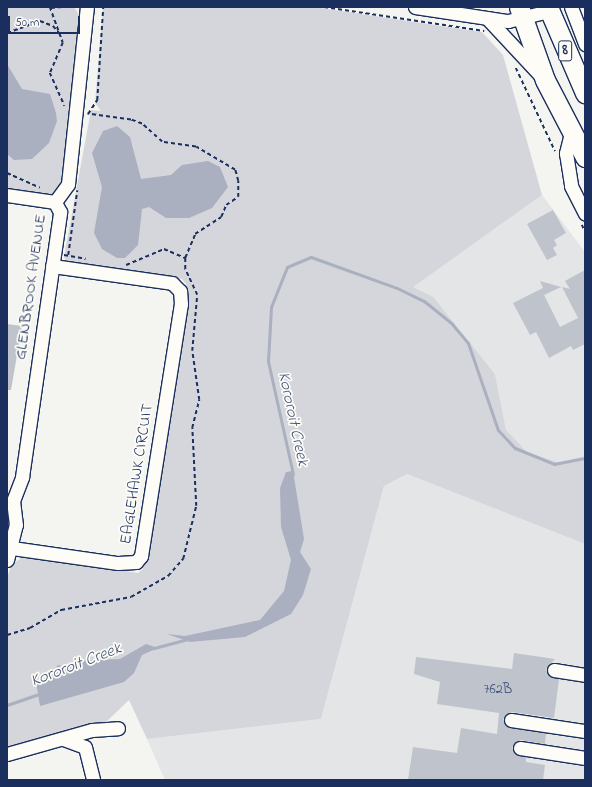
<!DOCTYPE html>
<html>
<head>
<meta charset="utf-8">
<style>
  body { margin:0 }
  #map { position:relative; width:592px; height:787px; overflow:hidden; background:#f4f4f1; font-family:"Indie Flower",sans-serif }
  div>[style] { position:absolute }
  .built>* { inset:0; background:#e4e5e6 }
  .green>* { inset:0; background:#d4d6db }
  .water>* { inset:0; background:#aab0bf }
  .stream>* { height:3px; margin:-1.5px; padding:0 1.5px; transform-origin:1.5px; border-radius:1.5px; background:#aab0bf }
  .building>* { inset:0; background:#bfc3cc }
  .path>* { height:1.5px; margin-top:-0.75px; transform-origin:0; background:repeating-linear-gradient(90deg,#1b2f5e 0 4px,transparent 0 7px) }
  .roads { filter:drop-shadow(1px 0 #1b2f5e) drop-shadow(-1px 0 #1b2f5e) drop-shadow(0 1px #1b2f5e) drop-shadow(0 -1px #1b2f5e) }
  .minor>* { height:13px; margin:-6.5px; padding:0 6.5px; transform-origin:6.5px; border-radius:6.5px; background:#fdfcf7 }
  .highway>* { height:19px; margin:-9.5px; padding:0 9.5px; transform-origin:9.5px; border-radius:9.5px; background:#fdfcf7 }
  span { translate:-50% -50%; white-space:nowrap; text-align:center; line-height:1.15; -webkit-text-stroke:3.5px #fdfcf7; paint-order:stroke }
  .number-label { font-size:14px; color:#44547a }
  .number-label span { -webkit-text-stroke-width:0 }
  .shield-label span { padding:1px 3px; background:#fdfcf7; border:1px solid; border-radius:3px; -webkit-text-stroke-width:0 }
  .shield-label { font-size:15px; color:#1b2f5e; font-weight:700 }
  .street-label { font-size:16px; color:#1b2f5e }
  .water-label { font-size:17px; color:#46567b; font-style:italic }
  .frame { position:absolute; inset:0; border:8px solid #1b2f5e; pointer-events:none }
  .scale { position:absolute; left:8px; top:16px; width:72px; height:18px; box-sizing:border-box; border:2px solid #1b2f5e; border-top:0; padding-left:5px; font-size:12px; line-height:14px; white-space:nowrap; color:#1b2f5e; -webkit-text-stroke:3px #fdfcf7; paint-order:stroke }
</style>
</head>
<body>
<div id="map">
  <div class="built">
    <i style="clip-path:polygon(542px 195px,585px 252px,585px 456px,558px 462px,527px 452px,506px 431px,495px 374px,433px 298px,412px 287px)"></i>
    <i style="clip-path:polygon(407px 474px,585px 544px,585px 780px,165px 780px,147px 739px,321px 719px,384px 486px)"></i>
  </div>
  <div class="green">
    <i style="clip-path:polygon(7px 7px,74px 7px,78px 13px,81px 25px,63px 182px,55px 195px,7px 190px)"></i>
    <i style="clip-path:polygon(103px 7px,314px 7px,482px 32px,503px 55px,542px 195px,413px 287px,433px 297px,495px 374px,506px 430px,527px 452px,558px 462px,585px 456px,585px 544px,407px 474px,384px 486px,321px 719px,147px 739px,129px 700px,105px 723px,7px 747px,7px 578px,12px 564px,25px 556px,138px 573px,143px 569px,186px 284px,182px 279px,67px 262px,64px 257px,91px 110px,101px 111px,95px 103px)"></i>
  </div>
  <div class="water">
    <i style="clip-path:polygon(7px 64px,22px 89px,50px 94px,56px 113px,57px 121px,49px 143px,32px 159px,14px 160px,7px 154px)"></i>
    <i style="clip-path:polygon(117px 126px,130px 137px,141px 179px,171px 175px,182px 165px,208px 161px,220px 167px,228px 187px,212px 208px,189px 218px,166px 218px,149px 207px,142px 209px,138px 245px,125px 258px,117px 258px,102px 249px,94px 233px,102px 187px,92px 153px,103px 131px)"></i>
    <i style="clip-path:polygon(293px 471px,304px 539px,300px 552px,311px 569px,303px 595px,291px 614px,245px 637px,190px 642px,167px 634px,185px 636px,260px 620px,284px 591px,291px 560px,281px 527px,280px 488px,286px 472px)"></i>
    <i style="clip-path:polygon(146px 644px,158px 648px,142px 655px,134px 673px,124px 682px,40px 706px,36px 682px,48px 680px,58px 665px,67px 667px,76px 661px,120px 659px)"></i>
  </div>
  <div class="stream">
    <i style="left:293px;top:474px;width:116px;rotate:-102.5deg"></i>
    <i style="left:268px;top:361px;width:54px;rotate:-86.8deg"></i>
    <i style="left:271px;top:307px;width:43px;rotate:-68.2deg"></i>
    <i style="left:287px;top:267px;width:26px;rotate:-23deg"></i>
    <i style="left:311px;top:257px;width:91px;rotate:19.8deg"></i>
    <i style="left:397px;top:288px;width:30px;rotate:26deg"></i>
    <i style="left:424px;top:301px;width:36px;rotate:39deg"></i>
    <i style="left:452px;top:324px;width:25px;rotate:50deg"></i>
    <i style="left:468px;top:343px;width:92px;rotate:71deg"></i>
    <i style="left:498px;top:430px;width:25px;rotate:47deg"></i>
    <i style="left:515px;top:448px;width:42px;rotate:22.3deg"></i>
    <i style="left:554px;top:464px;width:32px;rotate:-11deg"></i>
    <i style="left:154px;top:648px;width:34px;rotate:-15deg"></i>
    <i style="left:7px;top:705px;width:36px;rotate:-19deg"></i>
  </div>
  <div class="building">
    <i style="clip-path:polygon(553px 210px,566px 233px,554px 240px,557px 245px,553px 248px,557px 255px,547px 260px,527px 224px)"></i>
    <i style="clip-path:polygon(585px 270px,585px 344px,573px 350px,571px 346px,549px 358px,536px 332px,530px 335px,513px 303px,543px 288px,540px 281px,561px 287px,544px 295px,560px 327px,578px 318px,562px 287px,570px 289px,565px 281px)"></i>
    <i style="clip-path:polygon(7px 324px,22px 326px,11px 390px,7px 390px)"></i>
    <i style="clip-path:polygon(514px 653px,555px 659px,546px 669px,549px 676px,559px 679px,554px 718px,512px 712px,503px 719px,509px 728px,546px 733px,545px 744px,521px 740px,512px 747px,515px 754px,526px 757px,526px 762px,545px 765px,543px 780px,408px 780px,413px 747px,457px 753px,461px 728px,497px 734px,499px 713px,437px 704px,440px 682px,414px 674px,416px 657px,512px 669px)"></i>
  </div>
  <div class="path">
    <i style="left:50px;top:7px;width:38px;rotate:70deg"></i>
    <i style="left:63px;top:43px;width:33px;rotate:113deg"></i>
    <i style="left:50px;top:73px;width:36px;rotate:66deg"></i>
    <i style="left:324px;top:7px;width:162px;rotate:8.5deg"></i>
    <i style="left:51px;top:8px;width:11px;rotate:-5deg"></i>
    <i style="left:7px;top:33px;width:35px;rotate:-20deg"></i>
    <i style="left:40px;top:21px;width:14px;rotate:21deg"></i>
    <i style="left:53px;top:26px;width:12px;rotate:48deg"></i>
    <i style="left:516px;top:68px;width:92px;rotate:64.8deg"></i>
    <i style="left:88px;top:114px;width:17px;rotate:-57deg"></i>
    <i style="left:97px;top:100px;width:93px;rotate:-86.3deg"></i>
    <i style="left:7px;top:173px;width:36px;rotate:24deg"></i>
    <i style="left:582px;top:225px;width:7px;rotate:63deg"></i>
    <i style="left:64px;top:255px;width:22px;rotate:10deg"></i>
    <i style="left:68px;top:255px;width:65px;rotate:-82deg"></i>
    <i style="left:126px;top:265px;width:41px;rotate:-22.8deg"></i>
    <i style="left:164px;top:249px;width:23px;rotate:23deg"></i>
    <i style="left:7px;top:635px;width:24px;rotate:-17deg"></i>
    <i style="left:30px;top:628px;width:36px;rotate:-30deg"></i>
    <i style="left:61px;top:610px;width:71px;rotate:-10.5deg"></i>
    <i style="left:131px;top:597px;width:43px;rotate:-29.6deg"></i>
    <i style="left:168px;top:576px;width:23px;rotate:-49deg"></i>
    <i style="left:183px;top:559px;width:55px;rotate:-76.2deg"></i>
    <i style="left:196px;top:506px;width:78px;rotate:-92.9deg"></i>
    <i style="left:192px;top:428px;width:29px;rotate:-76deg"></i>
    <i style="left:199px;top:400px;width:49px;rotate:-98.1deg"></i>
    <i style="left:192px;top:351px;width:56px;rotate:-84.9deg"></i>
    <i style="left:197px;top:295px;width:29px;rotate:-115deg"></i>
    <i style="left:185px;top:269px;width:11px;rotate:-90deg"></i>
    <i style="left:185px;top:258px;width:26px;rotate:-67deg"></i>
    <i style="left:195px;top:234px;width:31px;rotate:-33deg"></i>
    <i style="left:221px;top:217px;width:13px;rotate:-67deg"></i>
    <i style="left:226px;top:205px;width:14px;rotate:-34deg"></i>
    <i style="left:238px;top:197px;width:16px;rotate:-90deg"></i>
    <i style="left:238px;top:181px;width:11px;rotate:-105deg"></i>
    <i style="left:235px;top:170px;width:45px;rotate:-149.5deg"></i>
    <i style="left:196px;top:147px;width:34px;rotate:-172deg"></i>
    <i style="left:162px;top:142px;width:27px;rotate:-138deg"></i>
    <i style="left:142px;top:124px;width:12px;rotate:-160deg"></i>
    <i style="left:131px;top:120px;width:44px;rotate:-172.2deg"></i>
  </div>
  <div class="roads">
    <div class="minor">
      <i style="left:415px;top:7px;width:94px;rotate:8.6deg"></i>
      <i style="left:508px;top:21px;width:42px;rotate:-13.7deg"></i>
      <i style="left:571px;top:7px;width:40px;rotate:69deg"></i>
      <i style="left:487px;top:18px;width:76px;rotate:47.1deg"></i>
      <i style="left:571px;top:133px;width:21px;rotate:104deg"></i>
      <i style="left:566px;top:153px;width:33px;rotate:81deg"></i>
      <i style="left:571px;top:186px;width:31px;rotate:63deg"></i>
      <i style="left:7px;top:195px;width:49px;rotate:8.3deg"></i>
      <i style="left:12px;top:548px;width:107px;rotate:8.1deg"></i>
      <i style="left:118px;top:563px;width:18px;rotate:-3deg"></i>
      <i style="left:136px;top:562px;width:8px;rotate:-50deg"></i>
      <i style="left:141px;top:556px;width:255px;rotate:-81deg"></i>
      <i style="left:181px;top:304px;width:13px;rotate:-94deg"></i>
      <i style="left:180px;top:291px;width:11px;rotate:-135deg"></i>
      <i style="left:172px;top:283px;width:121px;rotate:-171.9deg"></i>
      <i style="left:7px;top:560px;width:36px;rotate:-76deg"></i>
      <i style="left:16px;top:525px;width:24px;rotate:-97deg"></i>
      <i style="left:13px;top:501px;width:26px;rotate:-69deg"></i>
      <i style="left:22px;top:477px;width:268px;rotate:-81.8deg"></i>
      <i style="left:60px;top:212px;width:11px;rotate:-117deg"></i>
      <i style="left:55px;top:202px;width:22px;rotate:-54deg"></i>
      <i style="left:68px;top:184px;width:178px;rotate:-83.9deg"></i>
      <i style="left:554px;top:670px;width:31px;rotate:9deg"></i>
      <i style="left:511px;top:720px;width:75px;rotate:8.5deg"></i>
      <i style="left:63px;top:739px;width:23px;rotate:20deg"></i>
      <i style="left:85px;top:747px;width:34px;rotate:76deg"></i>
      <i style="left:520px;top:748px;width:66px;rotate:8.7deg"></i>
      <i style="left:7px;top:754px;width:88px;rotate:-15.8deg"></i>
      <i style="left:92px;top:730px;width:26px;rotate:-4deg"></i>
    </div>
    <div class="highway">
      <i style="left:519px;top:7px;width:77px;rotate:70.4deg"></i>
      <i style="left:545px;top:80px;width:87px;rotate:62.5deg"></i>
      <i style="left:548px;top:7px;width:94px;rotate:66.7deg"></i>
    </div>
  </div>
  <div class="number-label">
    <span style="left:498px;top:690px">762B</span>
  </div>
  <div class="shield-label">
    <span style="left:565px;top:51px">8</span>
  </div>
  <div class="street-label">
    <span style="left:31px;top:287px;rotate:-82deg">GLENBROOK AVENUE</span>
    <span style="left:137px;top:474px;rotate:-81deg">EAGLEHAWK CIRCUIT</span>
  </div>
  <div class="water-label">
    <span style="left:293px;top:419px;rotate:78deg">Kororoit Creek</span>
    <span style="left:76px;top:665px;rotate:-21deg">Kororoit Creek</span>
  </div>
  <div class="frame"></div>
  <div class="scale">50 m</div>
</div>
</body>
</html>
